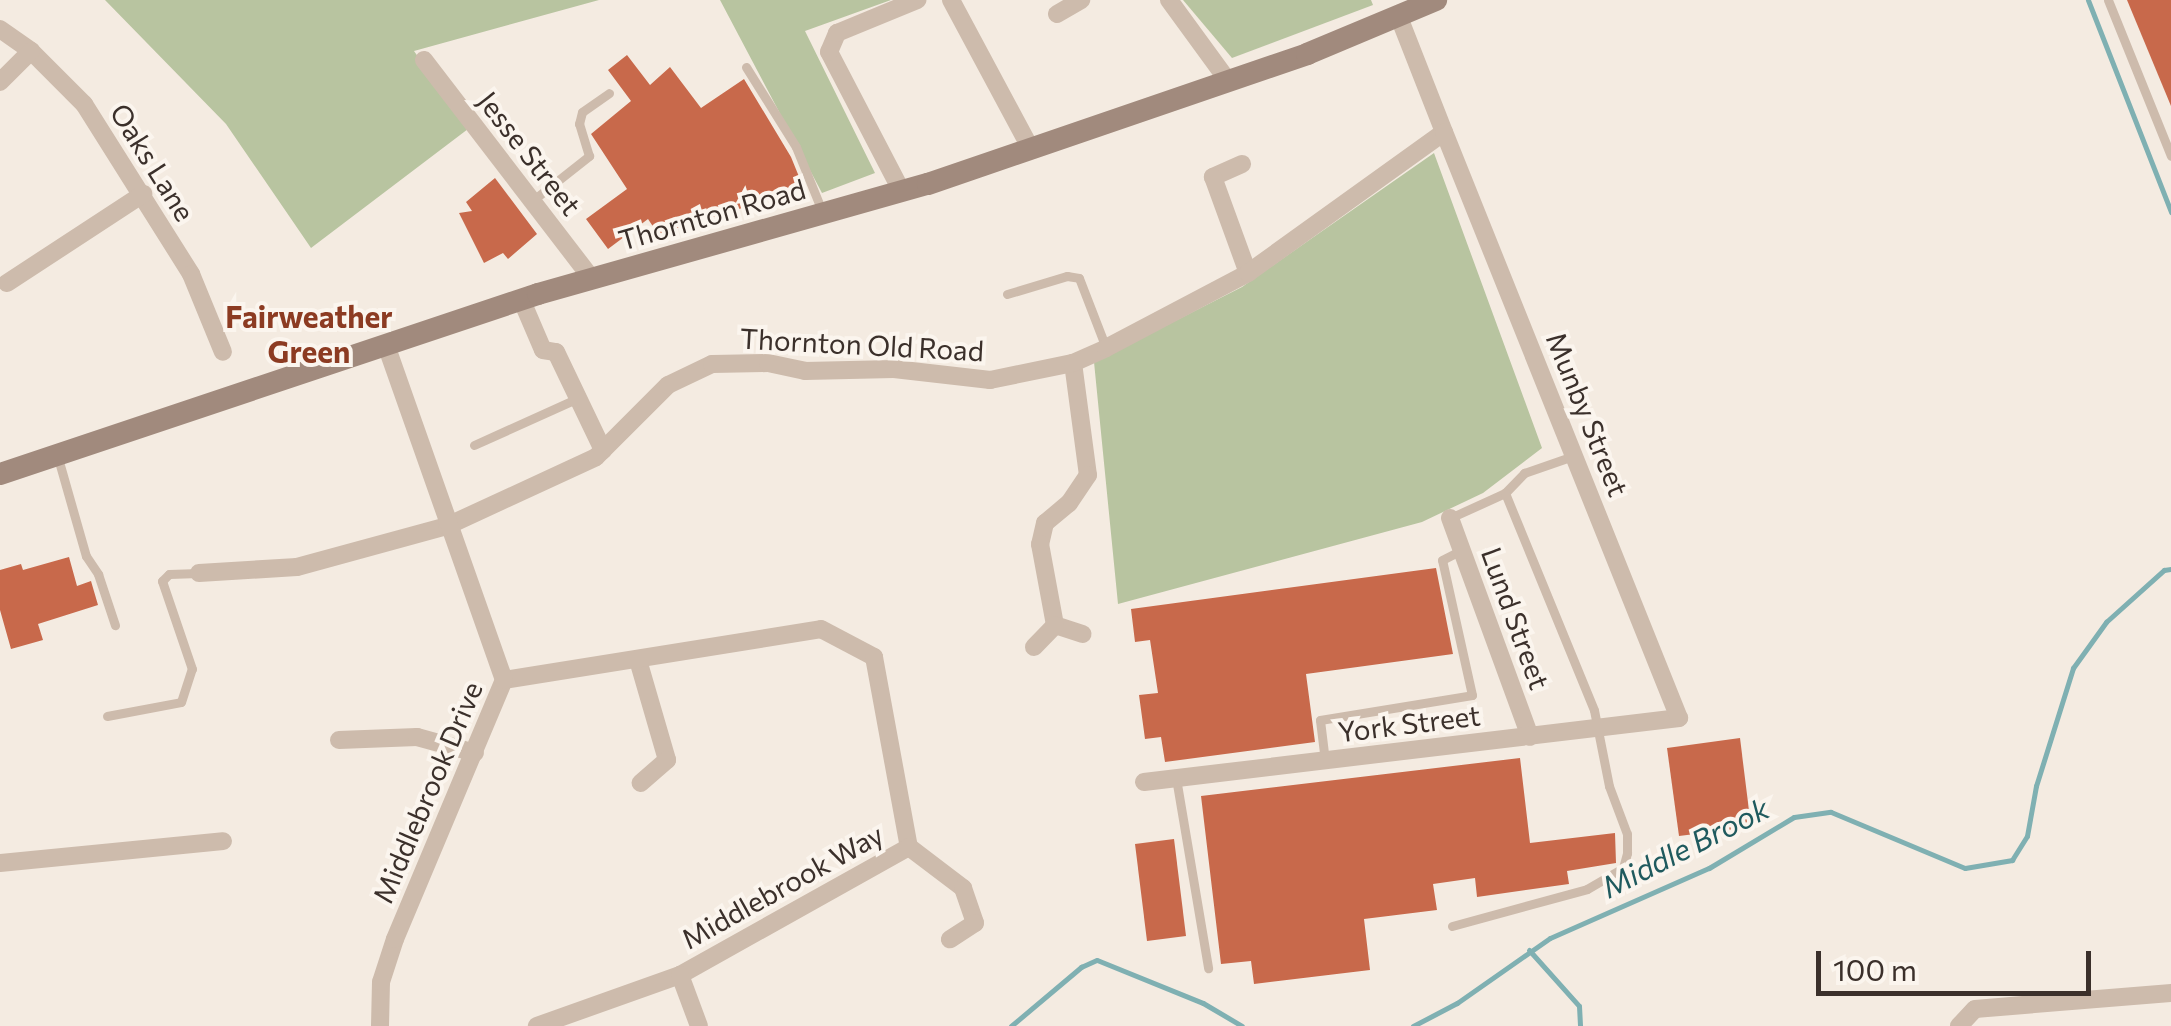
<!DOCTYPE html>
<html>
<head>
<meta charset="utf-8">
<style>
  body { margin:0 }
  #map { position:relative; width:2171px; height:1026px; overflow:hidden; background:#f4ebe1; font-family:Commissioner,sans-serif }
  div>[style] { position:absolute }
  .green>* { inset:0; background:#b8c4a0 }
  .stream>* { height:5px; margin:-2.5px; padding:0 2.5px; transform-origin:2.5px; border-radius:2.5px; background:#7fb0b2 }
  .building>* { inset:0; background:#c8694b }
  .service>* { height:9px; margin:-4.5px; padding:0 4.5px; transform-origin:4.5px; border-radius:4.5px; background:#cdbbac }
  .minor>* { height:18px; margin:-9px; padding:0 9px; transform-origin:9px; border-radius:9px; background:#cdbbac }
  .secondary>* { height:22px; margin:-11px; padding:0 11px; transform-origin:11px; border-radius:11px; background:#a18a7d }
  span { translate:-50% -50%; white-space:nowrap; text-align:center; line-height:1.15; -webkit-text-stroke:8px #fbf5ee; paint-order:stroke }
  .street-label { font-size:28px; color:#3b302b }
  .neighbourhood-label { font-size:30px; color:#8c3b22; font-weight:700 }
  .water-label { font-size:30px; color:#1f5a5e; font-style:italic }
  .scale { position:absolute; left:1816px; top:951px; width:275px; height:45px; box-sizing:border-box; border:5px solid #3b302b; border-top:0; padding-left:12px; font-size:30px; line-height:35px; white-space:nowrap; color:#3b302b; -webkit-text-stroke:8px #fbf5ee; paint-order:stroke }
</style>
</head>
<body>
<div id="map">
  <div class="green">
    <i style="clip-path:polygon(105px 0,599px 0,414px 51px,468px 129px,311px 248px,226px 124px)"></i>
    <i style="clip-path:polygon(720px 0,891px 0,805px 31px,875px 173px,822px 193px)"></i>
    <i style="clip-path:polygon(1183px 0,1371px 0,1373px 5px,1232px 58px)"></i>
    <i style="clip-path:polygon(1434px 153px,1542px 448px,1483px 493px,1422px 522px,1118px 604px,1094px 362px,1242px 287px)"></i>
  </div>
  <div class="stream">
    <i style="left:2088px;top:0;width:228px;rotate:68.6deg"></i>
    <i style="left:1529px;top:950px;width:75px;rotate:48.2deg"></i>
    <i style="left:1579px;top:1006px;width:20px;rotate:87deg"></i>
    <i style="left:1011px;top:1026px;width:92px;rotate:-40.1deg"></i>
    <i style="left:1081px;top:967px;width:17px;rotate:-24deg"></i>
    <i style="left:1097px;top:960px;width:114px;rotate:22.1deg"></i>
    <i style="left:1203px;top:1003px;width:45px;rotate:30.5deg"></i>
    <i style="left:1413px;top:1026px;width:50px;rotate:-27.6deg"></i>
    <i style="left:1457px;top:1003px;width:113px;rotate:-35deg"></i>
    <i style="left:1550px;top:938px;width:174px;rotate:-23.8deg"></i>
    <i style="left:1709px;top:868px;width:99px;rotate:-31deg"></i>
    <i style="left:1794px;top:817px;width:37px;rotate:-8deg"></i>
    <i style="left:1831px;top:812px;width:145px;rotate:22.7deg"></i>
    <i style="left:1965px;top:868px;width:48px;rotate:-9.7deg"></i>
    <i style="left:2012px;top:860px;width:28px;rotate:-58deg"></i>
    <i style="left:2027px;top:836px;width:51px;rotate:-79.8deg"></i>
    <i style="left:2036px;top:786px;width:124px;rotate:-72.6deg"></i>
    <i style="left:2073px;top:668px;width:57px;rotate:-54.3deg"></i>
    <i style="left:2106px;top:622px;width:78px;rotate:-41.9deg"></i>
    <i style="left:2164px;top:570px;width:7px;rotate:-8deg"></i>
  </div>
  <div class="building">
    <i style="clip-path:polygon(2127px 0,2171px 0,2171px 106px)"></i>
    <i style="clip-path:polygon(627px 55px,650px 85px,670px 67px,701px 108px,744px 79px,791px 157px,804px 189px,658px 234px,648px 219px,608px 249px,586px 219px,627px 189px,591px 134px,631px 101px,608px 70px)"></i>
    <i style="clip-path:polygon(495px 178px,537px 234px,508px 259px,503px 253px,484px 263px,459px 213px,472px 211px,466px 202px)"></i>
    <i style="clip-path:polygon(69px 557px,77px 586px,91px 581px,98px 605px,38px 624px,43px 640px,11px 649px,0 610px,0 570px,21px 564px,23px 570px)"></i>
    <i style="clip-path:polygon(1436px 568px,1453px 654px,1306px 674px,1315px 742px,1165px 762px,1161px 737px,1145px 739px,1139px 695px,1158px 693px,1150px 640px,1135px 642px,1131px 609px)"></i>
    <i style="clip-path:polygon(1740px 738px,1751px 827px,1679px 836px,1667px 748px)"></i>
    <i style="clip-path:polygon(1520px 758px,1530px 843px,1615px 833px,1616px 863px,1567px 871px,1569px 884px,1477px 897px,1475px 878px,1433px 884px,1437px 910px,1364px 919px,1370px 970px,1254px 984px,1251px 961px,1221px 964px,1201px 796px)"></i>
    <i style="clip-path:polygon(1174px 839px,1186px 936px,1147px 941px,1135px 844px)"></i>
  </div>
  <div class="service">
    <i style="left:2108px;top:0;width:168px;rotate:68deg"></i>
    <i style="left:746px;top:67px;width:94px;rotate:58deg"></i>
    <i style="left:796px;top:147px;width:69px;rotate:67.9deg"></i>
    <i style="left:532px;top:201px;width:73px;rotate:-38.3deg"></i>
    <i style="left:589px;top:156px;width:34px;rotate:-107deg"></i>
    <i style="left:579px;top:124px;width:12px;rotate:-76deg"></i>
    <i style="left:582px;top:112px;width:33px;rotate:-35deg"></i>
    <i style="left:1007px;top:294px;width:63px;rotate:-16.7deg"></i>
    <i style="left:1067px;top:276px;width:12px;rotate:9deg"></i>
    <i style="left:1079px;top:278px;width:75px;rotate:68.9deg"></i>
    <i style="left:474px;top:445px;width:114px;rotate:-24.3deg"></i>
    <i style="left:58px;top:458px;width:102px;rotate:74.1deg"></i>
    <i style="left:86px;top:556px;width:22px;rotate:56deg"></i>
    <i style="left:98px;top:574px;width:54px;rotate:71.6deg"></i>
    <i style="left:1450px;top:518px;width:60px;rotate:-24.4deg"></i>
    <i style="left:1505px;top:493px;width:28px;rotate:-46deg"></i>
    <i style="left:1524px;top:473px;width:52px;rotate:-19.1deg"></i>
    <i style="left:107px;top:716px;width:75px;rotate:-10.7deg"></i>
    <i style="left:181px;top:702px;width:35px;rotate:-72deg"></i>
    <i style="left:192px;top:669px;width:93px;rotate:-108.8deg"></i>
    <i style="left:162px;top:581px;width:10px;rotate:-45deg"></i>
    <i style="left:169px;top:574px;width:30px;rotate:-2deg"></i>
    <i style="left:1325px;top:761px;width:41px;rotate:-97deg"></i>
    <i style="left:1320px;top:720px;width:154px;rotate:-9.3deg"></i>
    <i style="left:1472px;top:695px;width:138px;rotate:-102.5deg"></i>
    <i style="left:1442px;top:560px;width:22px;rotate:-27deg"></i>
    <i style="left:1176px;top:778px;width:193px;rotate:80.4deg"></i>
    <i style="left:1452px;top:926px;width:140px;rotate:-15.3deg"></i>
    <i style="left:1587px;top:889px;width:42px;rotate:-30.3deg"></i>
    <i style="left:1623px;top:868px;width:16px;rotate:-75deg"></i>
    <i style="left:1627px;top:853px;width:19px;rotate:-90deg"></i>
    <i style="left:1627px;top:834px;width:51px;rotate:-110.6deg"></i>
    <i style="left:1609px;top:786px;width:77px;rotate:-101.2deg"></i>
    <i style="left:1594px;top:710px;width:235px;rotate:-112.3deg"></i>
  </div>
  <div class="minor">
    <i style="left:951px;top:0;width:169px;rotate:61.8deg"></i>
    <i style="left:1169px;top:0;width:100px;rotate:53.9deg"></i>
    <i style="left:1057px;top:14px;width:28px;rotate:-30deg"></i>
    <i style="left:0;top:29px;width:38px;rotate:35deg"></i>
    <i style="left:31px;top:51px;width:75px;rotate:45deg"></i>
    <i style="left:84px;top:104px;width:201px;rotate:57.8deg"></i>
    <i style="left:191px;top:274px;width:84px;rotate:67.7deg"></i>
    <i style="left:424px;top:60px;width:276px;rotate:52.5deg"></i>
    <i style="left:0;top:82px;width:44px;rotate:-45deg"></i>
    <i style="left:1242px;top:164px;width:32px;rotate:156deg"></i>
    <i style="left:1213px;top:177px;width:102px;rotate:70deg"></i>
    <i style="left:902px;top:192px;width:158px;rotate:-117.5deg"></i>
    <i style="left:829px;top:52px;width:21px;rotate:-67deg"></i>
    <i style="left:837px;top:33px;width:87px;rotate:-22.4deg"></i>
    <i style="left:7px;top:283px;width:163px;rotate:-33.2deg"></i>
    <i style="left:522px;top:301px;width:53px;rotate:66.8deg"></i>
    <i style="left:543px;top:350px;width:13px;rotate:9deg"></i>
    <i style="left:556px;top:352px;width:109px;rotate:64.4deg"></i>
    <i style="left:1073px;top:363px;width:113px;rotate:82.4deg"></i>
    <i style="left:1088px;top:475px;width:34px;rotate:124deg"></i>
    <i style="left:1069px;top:503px;width:31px;rotate:140deg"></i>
    <i style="left:1045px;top:523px;width:22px;rotate:103deg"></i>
    <i style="left:1040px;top:544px;width:82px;rotate:79.5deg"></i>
    <i style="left:1055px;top:625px;width:29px;rotate:18deg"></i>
    <i style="left:1450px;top:518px;width:233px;rotate:69.9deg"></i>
    <i style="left:199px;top:573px;width:98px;rotate:-3.5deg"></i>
    <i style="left:297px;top:567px;width:156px;rotate:-15.3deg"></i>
    <i style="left:447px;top:526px;width:164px;rotate:-24.8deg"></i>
    <i style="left:596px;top:457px;width:102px;rotate:-45deg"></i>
    <i style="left:668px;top:385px;width:49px;rotate:-25.5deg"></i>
    <i style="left:712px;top:364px;width:56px;rotate:-1deg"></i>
    <i style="left:768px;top:363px;width:38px;rotate:12deg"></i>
    <i style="left:805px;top:371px;width:89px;rotate:-1.3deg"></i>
    <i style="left:894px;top:369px;width:97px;rotate:6.5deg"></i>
    <i style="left:990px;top:380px;width:85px;rotate:-11.6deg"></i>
    <i style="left:1073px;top:363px;width:36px;rotate:-24deg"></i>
    <i style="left:1106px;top:348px;width:161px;rotate:-27.8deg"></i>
    <i style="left:1248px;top:273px;width:241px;rotate:-35.7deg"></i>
    <i style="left:1444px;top:132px;width:123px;rotate:-111.4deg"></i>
    <i style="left:1034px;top:647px;width:30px;rotate:-46deg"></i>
    <i style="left:638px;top:660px;width:104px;rotate:73.8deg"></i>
    <i style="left:667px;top:760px;width:35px;rotate:139deg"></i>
    <i style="left:504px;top:680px;width:321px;rotate:-9.1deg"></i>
    <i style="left:821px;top:629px;width:60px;rotate:27.8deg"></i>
    <i style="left:874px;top:657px;width:193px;rotate:79.6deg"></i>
    <i style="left:909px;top:847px;width:262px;rotate:150.8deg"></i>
    <i style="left:680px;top:975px;width:152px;rotate:160.4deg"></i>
    <i style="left:339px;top:740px;width:78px;rotate:-2.2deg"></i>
    <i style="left:417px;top:737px;width:60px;rotate:15.4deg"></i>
    <i style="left:1144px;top:782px;width:539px;rotate:-6.82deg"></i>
    <i style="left:1679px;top:718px;width:631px;rotate:-111.85deg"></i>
    <i style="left:909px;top:847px;width:68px;rotate:37.2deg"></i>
    <i style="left:963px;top:888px;width:37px;rotate:71deg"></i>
    <i style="left:975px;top:923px;width:30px;rotate:147deg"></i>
    <i style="left:0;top:863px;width:224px;rotate:-5.6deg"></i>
    <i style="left:680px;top:975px;width:54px;rotate:69.6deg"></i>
    <i style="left:380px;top:1026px;width:44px;rotate:-88.7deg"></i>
    <i style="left:381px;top:982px;width:45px;rotate:-72deg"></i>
    <i style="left:395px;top:939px;width:281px;rotate:-67.2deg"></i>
    <i style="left:504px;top:680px;width:355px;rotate:-109.4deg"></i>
    <i style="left:1959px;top:1026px;width:23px;rotate:-47deg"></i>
    <i style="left:1975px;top:1009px;width:197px;rotate:-4.7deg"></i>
  </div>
  <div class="secondary">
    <i style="left:0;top:474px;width:567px;rotate:-18.5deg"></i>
    <i style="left:538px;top:294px;width:405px;rotate:-15.8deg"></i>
    <i style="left:928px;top:184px;width:401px;rotate:-18.9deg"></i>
    <i style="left:1307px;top:54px;width:140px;rotate:-22.7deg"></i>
  </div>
  <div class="street-label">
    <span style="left:530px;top:153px;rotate:52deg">Jesse Street</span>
    <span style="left:153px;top:162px;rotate:58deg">Oaks Lane</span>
    <span style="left:712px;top:214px;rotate:-16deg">Thornton Road</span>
    <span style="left:862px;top:344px;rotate:3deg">Thornton Old Road</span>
    <span style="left:1588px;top:414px;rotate:68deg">Munby Street</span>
    <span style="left:1516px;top:618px;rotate:70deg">Lund Street</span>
    <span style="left:1409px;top:723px;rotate:-7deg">York Street</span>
    <span style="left:427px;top:792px;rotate:-67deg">Middlebrook Drive</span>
    <span style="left:782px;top:886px;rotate:-29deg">Middlebrook Way</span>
  </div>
  <div class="neighbourhood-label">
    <span style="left:309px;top:333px">Fairweather<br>Green</span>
  </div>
  <div class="water-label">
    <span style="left:1685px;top:847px;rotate:-27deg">Middle Brook</span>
  </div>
  <div class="scale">100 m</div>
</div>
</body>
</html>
